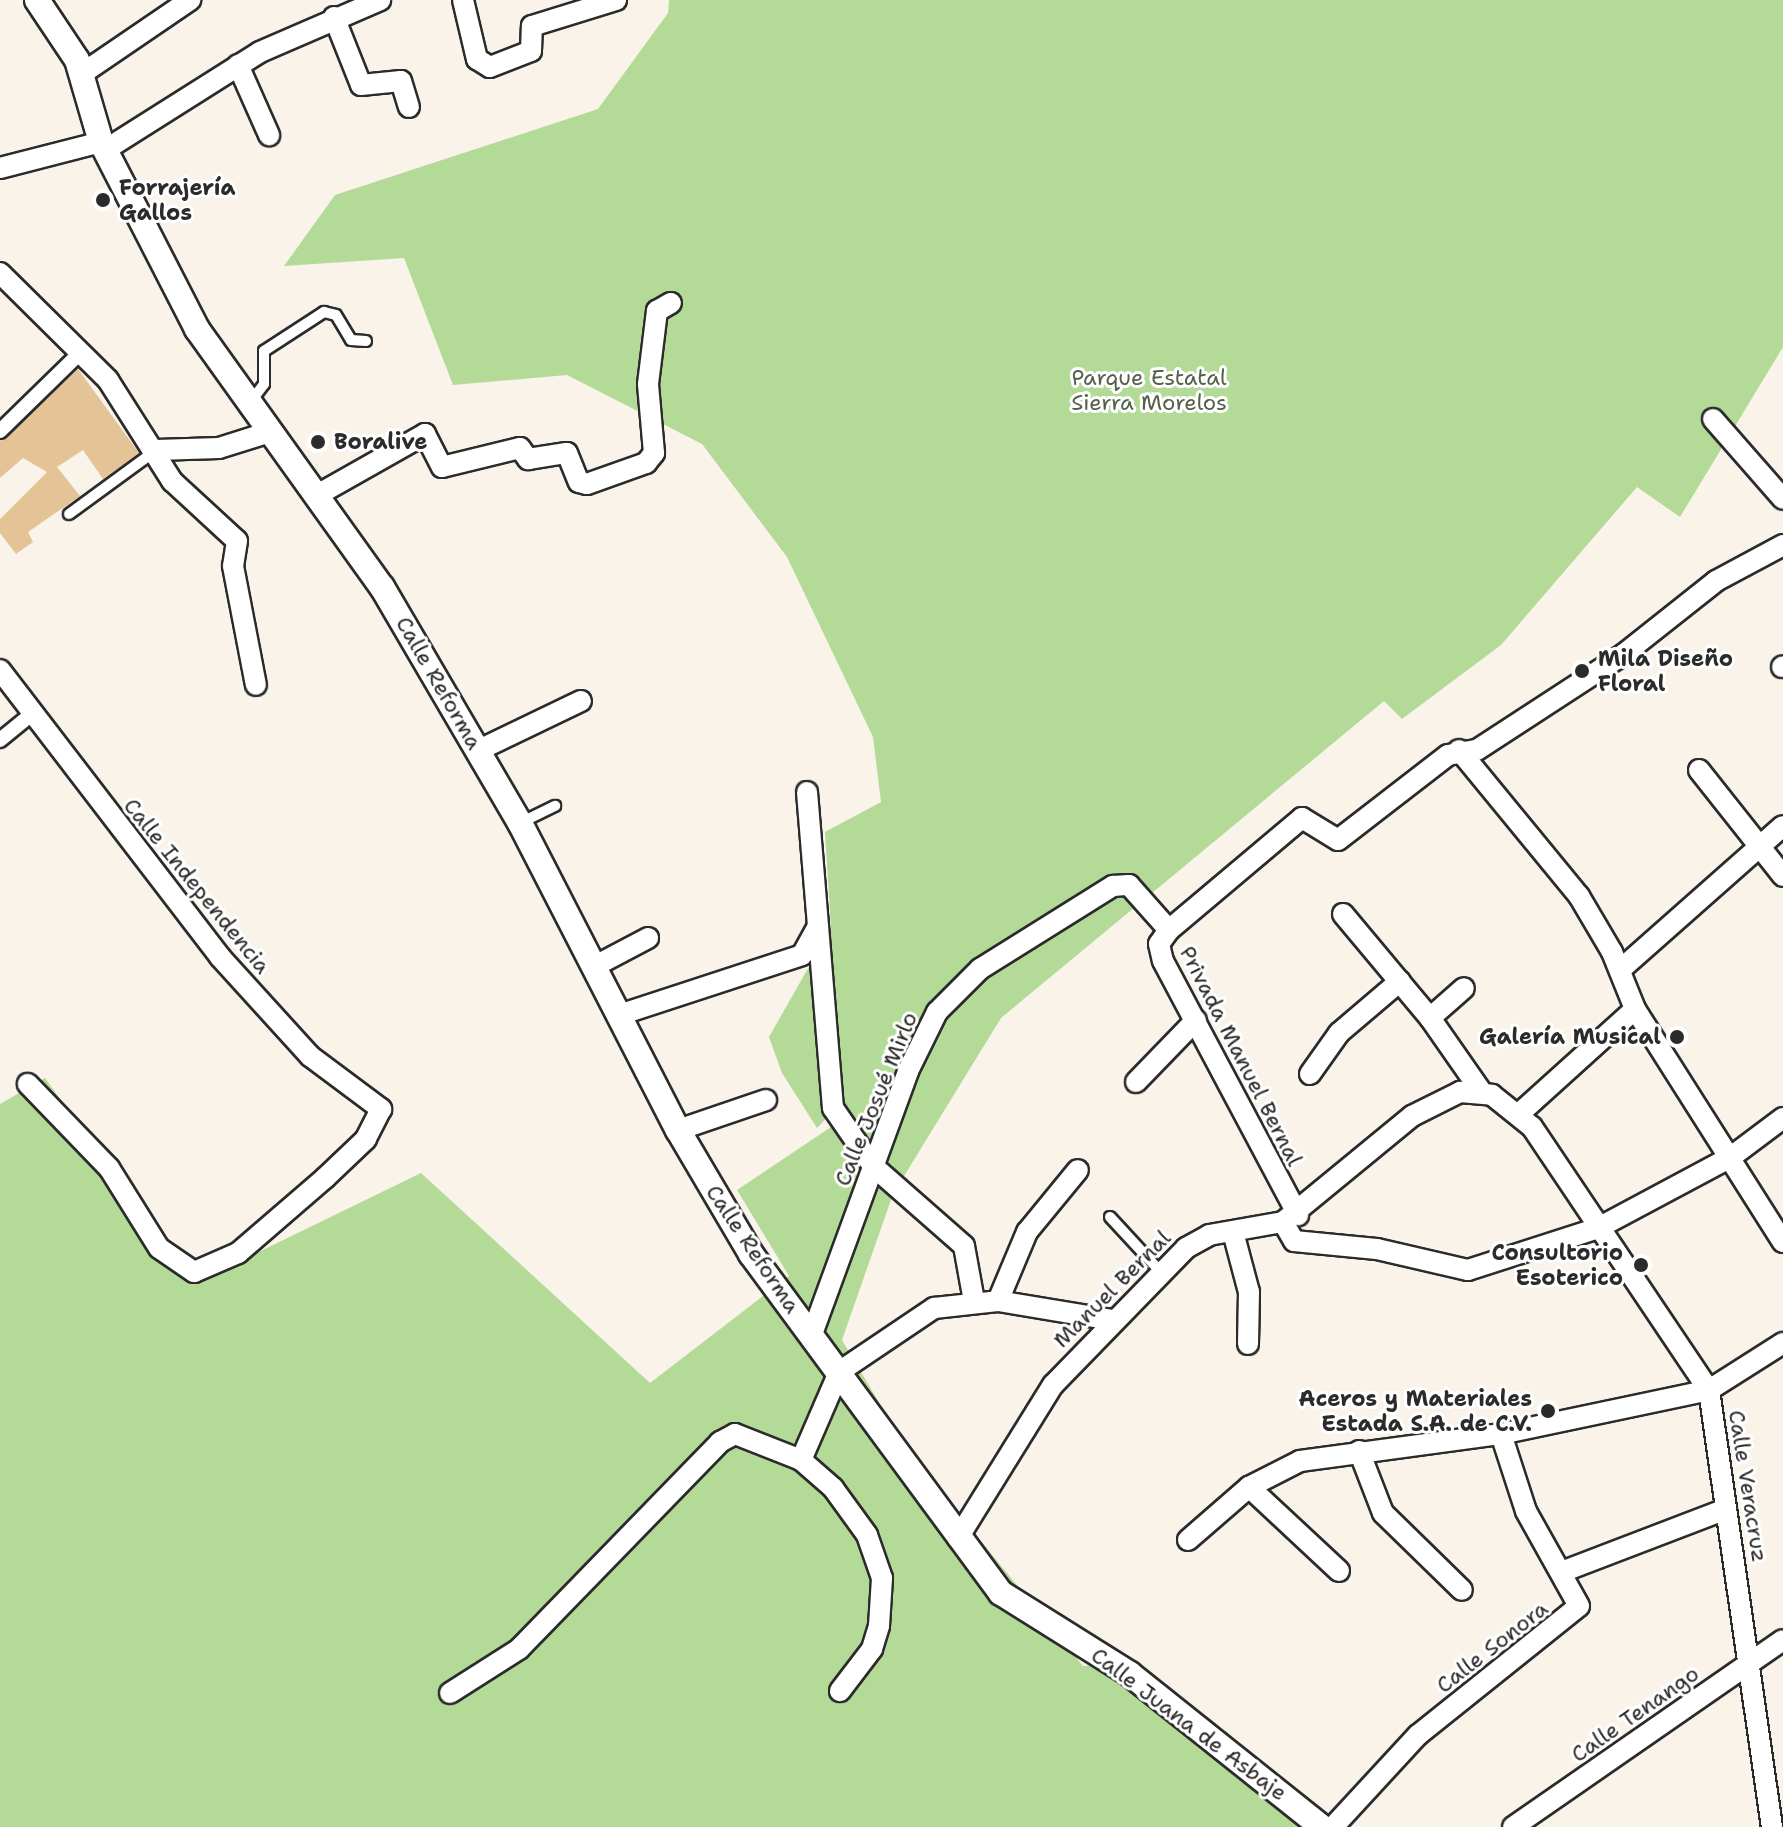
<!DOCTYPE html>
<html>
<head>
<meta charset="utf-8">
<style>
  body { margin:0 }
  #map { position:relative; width:1783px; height:1827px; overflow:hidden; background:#faf3ea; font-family:"Shantell Sans",sans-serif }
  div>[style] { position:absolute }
  .green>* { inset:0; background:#b3db97 }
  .building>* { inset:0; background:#e4c396 }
  .roads { filter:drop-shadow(2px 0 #2b2b2b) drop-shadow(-2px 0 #2b2b2b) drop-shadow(0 2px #2b2b2b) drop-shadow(0 -2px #2b2b2b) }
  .service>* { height:10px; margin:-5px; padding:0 5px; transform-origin:5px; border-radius:5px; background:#fff }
  .pedestrian>* { height:14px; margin:-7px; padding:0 7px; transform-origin:7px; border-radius:7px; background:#fff }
  .minor>* { height:20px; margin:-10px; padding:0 10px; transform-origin:10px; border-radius:10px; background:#fff }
  .tertiary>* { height:24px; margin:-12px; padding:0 12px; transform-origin:12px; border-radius:12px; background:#fff }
  .dots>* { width:22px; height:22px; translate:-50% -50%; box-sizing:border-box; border:4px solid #fff; border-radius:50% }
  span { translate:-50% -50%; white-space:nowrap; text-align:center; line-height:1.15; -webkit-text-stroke:6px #fff; paint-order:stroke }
  .poi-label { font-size:22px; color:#2b2b2b; font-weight:700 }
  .left { translate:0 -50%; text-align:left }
  .right { translate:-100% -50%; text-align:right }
  .park-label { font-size:22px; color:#54604b }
  .street-label { font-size:22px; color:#2b2b2b }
</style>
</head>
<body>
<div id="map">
  <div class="green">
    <i style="clip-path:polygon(669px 0,1783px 0,1783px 347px,1680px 517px,1637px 487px,1501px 645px,1402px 719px,1384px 701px,1001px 1018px,893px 1194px,842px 1340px,909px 1453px,1083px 1666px,1117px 1664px,1321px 1827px,0 1827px,0 1104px,45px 1078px,193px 1284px,421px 1173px,650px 1383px,789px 1276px,737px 1190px,843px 1119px,841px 1103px,817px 1128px,782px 1073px,769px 1037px,831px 928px,825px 832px,881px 802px,873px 737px,787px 557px,702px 444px,567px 375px,453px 385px,404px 258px,284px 266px,335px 195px,598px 109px,668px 13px)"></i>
  </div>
  <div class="building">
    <i style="clip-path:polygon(78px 369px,139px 453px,103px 479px,83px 450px,57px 467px,80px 496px,28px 532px,33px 542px,16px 554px,0 533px,0 519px,47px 472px,23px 458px,0 478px,0 441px)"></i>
  </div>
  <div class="roads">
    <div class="service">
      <i style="left:249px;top:404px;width:25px;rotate:-53deg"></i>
      <i style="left:264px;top:384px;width:33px;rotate:-90deg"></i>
      <i style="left:264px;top:351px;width:72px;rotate:-33deg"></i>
      <i style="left:324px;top:312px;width:12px;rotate:14deg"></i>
      <i style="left:336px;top:315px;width:29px;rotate:59deg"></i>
      <i style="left:351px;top:340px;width:15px;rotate:4deg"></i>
      <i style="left:69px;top:514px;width:107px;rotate:-36.2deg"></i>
      <i style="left:522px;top:822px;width:37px;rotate:-26deg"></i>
      <i style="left:1110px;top:1217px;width:75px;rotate:47.2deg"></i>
    </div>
    <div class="pedestrian">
      <i style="left:0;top:431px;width:112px;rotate:-44.3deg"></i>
      <i style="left:0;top:740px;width:43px;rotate:-39.3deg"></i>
    </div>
    <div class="minor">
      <i style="left:463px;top:0;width:61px;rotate:76.7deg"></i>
      <i style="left:477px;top:59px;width:15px;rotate:32deg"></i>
      <i style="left:490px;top:67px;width:44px;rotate:-21.3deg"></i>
      <i style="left:531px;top:51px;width:25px;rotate:-88deg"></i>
      <i style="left:532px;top:26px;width:88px;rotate:-17.2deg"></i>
      <i style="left:334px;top:17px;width:73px;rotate:68.3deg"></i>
      <i style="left:361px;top:85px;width:40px;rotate:-5.7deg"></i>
      <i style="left:401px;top:81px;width:27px;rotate:73deg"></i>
      <i style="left:238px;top:65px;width:77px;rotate:66.1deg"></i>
      <i style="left:83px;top:73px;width:130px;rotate:-34.3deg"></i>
      <i style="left:105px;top:150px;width:183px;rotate:-32.3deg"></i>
      <i style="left:260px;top:52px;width:131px;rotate:-23.4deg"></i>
      <i style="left:0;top:168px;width:104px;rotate:-14.4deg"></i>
      <i style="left:0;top:273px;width:152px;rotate:44.7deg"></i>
      <i style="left:108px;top:380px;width:120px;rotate:57.6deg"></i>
      <i style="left:172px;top:481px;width:88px;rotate:42.7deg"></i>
      <i style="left:237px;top:541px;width:25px;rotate:99deg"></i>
      <i style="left:233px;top:566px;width:121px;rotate:79.1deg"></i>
      <i style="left:1713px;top:419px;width:106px;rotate:48.8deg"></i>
      <i style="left:156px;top:450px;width:63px;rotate:-1.8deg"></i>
      <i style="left:219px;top:448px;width:53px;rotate:-17.4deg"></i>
      <i style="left:319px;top:494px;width:122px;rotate:-29.5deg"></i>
      <i style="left:425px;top:434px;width:37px;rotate:63deg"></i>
      <i style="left:442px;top:467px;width:80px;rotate:-13.7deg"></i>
      <i style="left:520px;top:448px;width:14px;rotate:54deg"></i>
      <i style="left:528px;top:459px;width:39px;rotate:-9deg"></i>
      <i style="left:567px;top:453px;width:31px;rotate:68deg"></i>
      <i style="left:579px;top:482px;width:8px;rotate:14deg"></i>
      <i style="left:587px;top:484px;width:63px;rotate:-19.6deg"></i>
      <i style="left:646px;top:463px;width:13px;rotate:-51deg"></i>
      <i style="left:654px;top:453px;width:69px;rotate:-95deg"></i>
      <i style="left:648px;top:384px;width:74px;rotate:-83deg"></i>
      <i style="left:657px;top:311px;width:16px;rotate:-30deg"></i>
      <i style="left:1782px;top:667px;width:1px;rotate:-45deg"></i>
      <i style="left:0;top:670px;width:362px;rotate:52.5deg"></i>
      <i style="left:220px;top:957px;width:134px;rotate:47.7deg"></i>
      <i style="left:310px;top:1056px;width:89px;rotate:36.7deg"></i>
      <i style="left:381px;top:1109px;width:34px;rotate:117deg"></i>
      <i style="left:366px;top:1139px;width:57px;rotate:136.4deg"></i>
      <i style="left:325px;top:1178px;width:115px;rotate:139.2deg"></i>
      <i style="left:238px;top:1253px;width:48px;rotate:156.6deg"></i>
      <i style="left:194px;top:1272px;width:42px;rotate:-145.6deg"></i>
      <i style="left:159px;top:1248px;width:94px;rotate:-122deg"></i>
      <i style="left:109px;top:1168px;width:117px;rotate:-134deg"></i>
      <i style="left:479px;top:750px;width:113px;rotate:-25.7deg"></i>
      <i style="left:1459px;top:750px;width:189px;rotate:50.6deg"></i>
      <i style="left:1579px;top:896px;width:65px;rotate:59.5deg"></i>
      <i style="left:1612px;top:952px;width:61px;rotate:68deg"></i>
      <i style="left:1635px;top:1009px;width:276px;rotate:57.6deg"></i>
      <i style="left:1699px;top:770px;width:135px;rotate:51.6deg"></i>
      <i style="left:807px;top:792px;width:317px;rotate:85.3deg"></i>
      <i style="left:833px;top:1108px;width:70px;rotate:55.4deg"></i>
      <i style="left:873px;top:1166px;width:121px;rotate:41.3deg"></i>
      <i style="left:964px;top:1246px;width:56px;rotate:79.7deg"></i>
      <i style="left:1343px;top:914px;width:136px;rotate:50.1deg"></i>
      <i style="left:1430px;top:1018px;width:89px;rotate:55.1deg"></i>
      <i style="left:1169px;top:930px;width:174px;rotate:-40.1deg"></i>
      <i style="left:1302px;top:818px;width:42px;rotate:31.4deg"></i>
      <i style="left:1338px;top:840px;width:139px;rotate:-37.7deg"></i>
      <i style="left:1448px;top:755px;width:29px;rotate:-10deg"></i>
      <i style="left:1477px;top:750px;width:176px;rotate:-33.1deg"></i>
      <i style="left:1624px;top:654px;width:117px;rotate:-38.4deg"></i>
      <i style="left:1716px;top:581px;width:76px;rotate:-28.2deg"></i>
      <i style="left:595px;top:966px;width:60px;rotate:-27.8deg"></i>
      <i style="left:1620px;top:970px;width:217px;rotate:-41.5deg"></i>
      <i style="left:622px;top:1014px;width:189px;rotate:-18.1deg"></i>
      <i style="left:802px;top:955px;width:33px;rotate:-61deg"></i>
      <i style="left:1430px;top:1018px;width:45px;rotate:-41.4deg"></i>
      <i style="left:1310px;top:1074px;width:50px;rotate:-54.7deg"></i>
      <i style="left:1339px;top:1033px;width:80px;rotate:-40.4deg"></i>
      <i style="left:1136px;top:1082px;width:86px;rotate:-45.9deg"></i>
      <i style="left:1520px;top:1113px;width:155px;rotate:-42.1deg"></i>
      <i style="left:678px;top:1130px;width:93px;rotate:-18.8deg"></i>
      <i style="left:1283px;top:1222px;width:22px;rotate:60deg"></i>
      <i style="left:1294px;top:1241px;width:83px;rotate:5.5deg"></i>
      <i style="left:1377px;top:1249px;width:93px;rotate:13deg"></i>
      <i style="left:1468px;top:1270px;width:137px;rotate:-17.9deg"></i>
      <i style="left:1598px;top:1228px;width:151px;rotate:-28.1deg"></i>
      <i style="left:1731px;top:1157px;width:65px;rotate:-36.9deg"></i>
      <i style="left:1233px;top:1232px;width:62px;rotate:75.1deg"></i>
      <i style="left:1249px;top:1292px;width:52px;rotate:91.1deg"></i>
      <i style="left:998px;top:1301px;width:75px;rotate:-67.2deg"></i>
      <i style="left:1027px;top:1232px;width:80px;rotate:-50.6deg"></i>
      <i style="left:812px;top:1334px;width:280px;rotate:-69.9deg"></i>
      <i style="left:908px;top:1071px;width:66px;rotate:-63.8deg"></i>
      <i style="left:937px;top:1012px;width:61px;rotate:-45deg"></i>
      <i style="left:980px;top:969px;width:157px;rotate:-32deg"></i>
      <i style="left:1113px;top:886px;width:16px;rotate:-4deg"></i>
      <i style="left:1129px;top:885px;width:60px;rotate:48.4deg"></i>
      <i style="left:1169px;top:930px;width:17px;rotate:126deg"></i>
      <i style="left:1159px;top:944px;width:17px;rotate:77deg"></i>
      <i style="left:1163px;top:961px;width:288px;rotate:62deg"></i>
      <i style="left:1359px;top:1451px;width:66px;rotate:68.8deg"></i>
      <i style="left:1383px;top:1513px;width:110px;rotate:44.3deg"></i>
      <i style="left:801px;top:1460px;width:96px;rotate:-66.6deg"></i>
      <i style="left:839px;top:1372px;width:115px;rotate:-34deg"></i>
      <i style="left:934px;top:1308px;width:64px;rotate:-6.2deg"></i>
      <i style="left:998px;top:1301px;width:115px;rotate:9.5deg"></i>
      <i style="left:1249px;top:1487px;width:123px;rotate:43deg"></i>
      <i style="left:958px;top:1538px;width:180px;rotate:-58.2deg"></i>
      <i style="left:1053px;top:1385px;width:191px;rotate:-45.8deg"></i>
      <i style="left:1186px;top:1248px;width:26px;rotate:-29deg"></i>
      <i style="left:1209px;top:1235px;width:75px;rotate:-10deg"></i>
      <i style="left:1283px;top:1222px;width:167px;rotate:-39.4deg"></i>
      <i style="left:1412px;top:1116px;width:54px;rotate:-26.6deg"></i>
      <i style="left:1460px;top:1092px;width:32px;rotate:5deg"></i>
      <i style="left:1492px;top:1095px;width:51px;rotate:38.7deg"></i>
      <i style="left:1532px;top:1127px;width:317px;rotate:56.1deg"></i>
      <i style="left:1709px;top:1390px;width:442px;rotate:81.8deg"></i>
      <i style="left:1188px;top:1540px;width:81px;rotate:-41deg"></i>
      <i style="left:1249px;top:1487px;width:57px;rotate:-27deg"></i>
      <i style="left:1300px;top:1461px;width:203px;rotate:-7.7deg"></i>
      <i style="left:1501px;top:1434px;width:213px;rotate:-11.9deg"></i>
      <i style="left:1709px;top:1390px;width:88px;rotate:-32.4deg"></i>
      <i style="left:1564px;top:1571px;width:173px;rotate:-20.9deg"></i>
      <i style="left:450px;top:1693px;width:82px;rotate:-32.5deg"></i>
      <i style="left:519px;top:1649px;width:289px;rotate:-45.8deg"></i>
      <i style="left:720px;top:1442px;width:17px;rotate:-28deg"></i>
      <i style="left:735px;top:1434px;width:71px;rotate:21.5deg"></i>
      <i style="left:801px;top:1460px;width:43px;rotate:41.2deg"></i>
      <i style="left:833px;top:1488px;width:58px;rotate:54.1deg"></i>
      <i style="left:867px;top:1535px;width:46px;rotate:70.8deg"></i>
      <i style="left:882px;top:1578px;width:48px;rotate:93.6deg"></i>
      <i style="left:879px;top:1626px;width:24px;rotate:107deg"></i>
      <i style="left:872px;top:1649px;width:53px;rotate:127.3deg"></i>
      <i style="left:1333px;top:1827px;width:125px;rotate:-47.3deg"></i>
      <i style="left:1418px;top:1735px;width:206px;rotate:-38.7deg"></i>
      <i style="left:1579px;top:1606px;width:109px;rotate:-119.2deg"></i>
      <i style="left:1526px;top:1511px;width:81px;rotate:-108deg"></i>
      <i style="left:1513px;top:1827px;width:328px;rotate:-34.7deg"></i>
    </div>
    <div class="tertiary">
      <i style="left:37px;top:0;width:72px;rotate:56.3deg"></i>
      <i style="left:77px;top:60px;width:85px;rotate:73.7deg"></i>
      <i style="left:101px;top:142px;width:210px;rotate:62.8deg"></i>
      <i style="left:197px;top:329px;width:317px;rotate:54.4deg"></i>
      <i style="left:382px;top:587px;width:273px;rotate:59.7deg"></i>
      <i style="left:520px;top:823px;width:345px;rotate:62.8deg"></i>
      <i style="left:678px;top:1130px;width:144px;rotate:59.5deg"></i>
      <i style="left:751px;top:1254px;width:421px;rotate:53.6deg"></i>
      <i style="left:1001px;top:1593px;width:152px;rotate:32.1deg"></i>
      <i style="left:1130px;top:1674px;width:246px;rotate:38.6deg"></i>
    </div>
  </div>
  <div class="dots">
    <i style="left:103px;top:200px;background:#2b2b2b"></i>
    <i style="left:318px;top:442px;background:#2b2b2b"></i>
    <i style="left:1582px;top:671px;background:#2b2b2b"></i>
    <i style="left:1677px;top:1037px;background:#2b2b2b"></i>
    <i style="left:1641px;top:1265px;background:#2b2b2b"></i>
    <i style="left:1548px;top:1411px;background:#2b2b2b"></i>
  </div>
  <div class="poi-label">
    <span class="left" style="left:119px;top:200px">Forrajería<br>Gallos</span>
    <span class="left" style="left:334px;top:442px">Boralive</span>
    <span class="left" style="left:1598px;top:671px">Mila Diseño<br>Floral</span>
    <span class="right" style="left:1661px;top:1037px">Galería Musical</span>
    <span class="right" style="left:1623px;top:1265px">Consultorio<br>Esoterico</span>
    <span class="right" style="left:1532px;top:1411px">Aceros y Materiales<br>Estada S.A. de C.V.</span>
  </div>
  <div class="park-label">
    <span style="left:1149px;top:390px">Parque Estatal<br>Sierra Morelos</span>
  </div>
  <div class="street-label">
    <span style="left:439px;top:683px;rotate:60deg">Calle Reforma</span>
    <span style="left:197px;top:886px;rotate:51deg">Calle Independencia</span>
    <span style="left:1241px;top:1056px;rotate:63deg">Privada Manuel Bernal</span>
    <span style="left:876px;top:1099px;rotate:-68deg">Calle Josué Mirlo</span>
    <span style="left:753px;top:1249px;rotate:56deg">Calle Reforma</span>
    <span style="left:1112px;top:1289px;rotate:-45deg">Manuel Bernal</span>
    <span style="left:1748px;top:1486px;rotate:81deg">Calle Veracruz</span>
    <span style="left:1492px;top:1647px;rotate:-38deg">Calle Sonora</span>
    <span style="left:1635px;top:1714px;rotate:-35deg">Calle Tenango</span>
    <span style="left:1189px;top:1724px;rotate:37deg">Calle Juana de Asbaje</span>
  </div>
</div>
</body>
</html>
